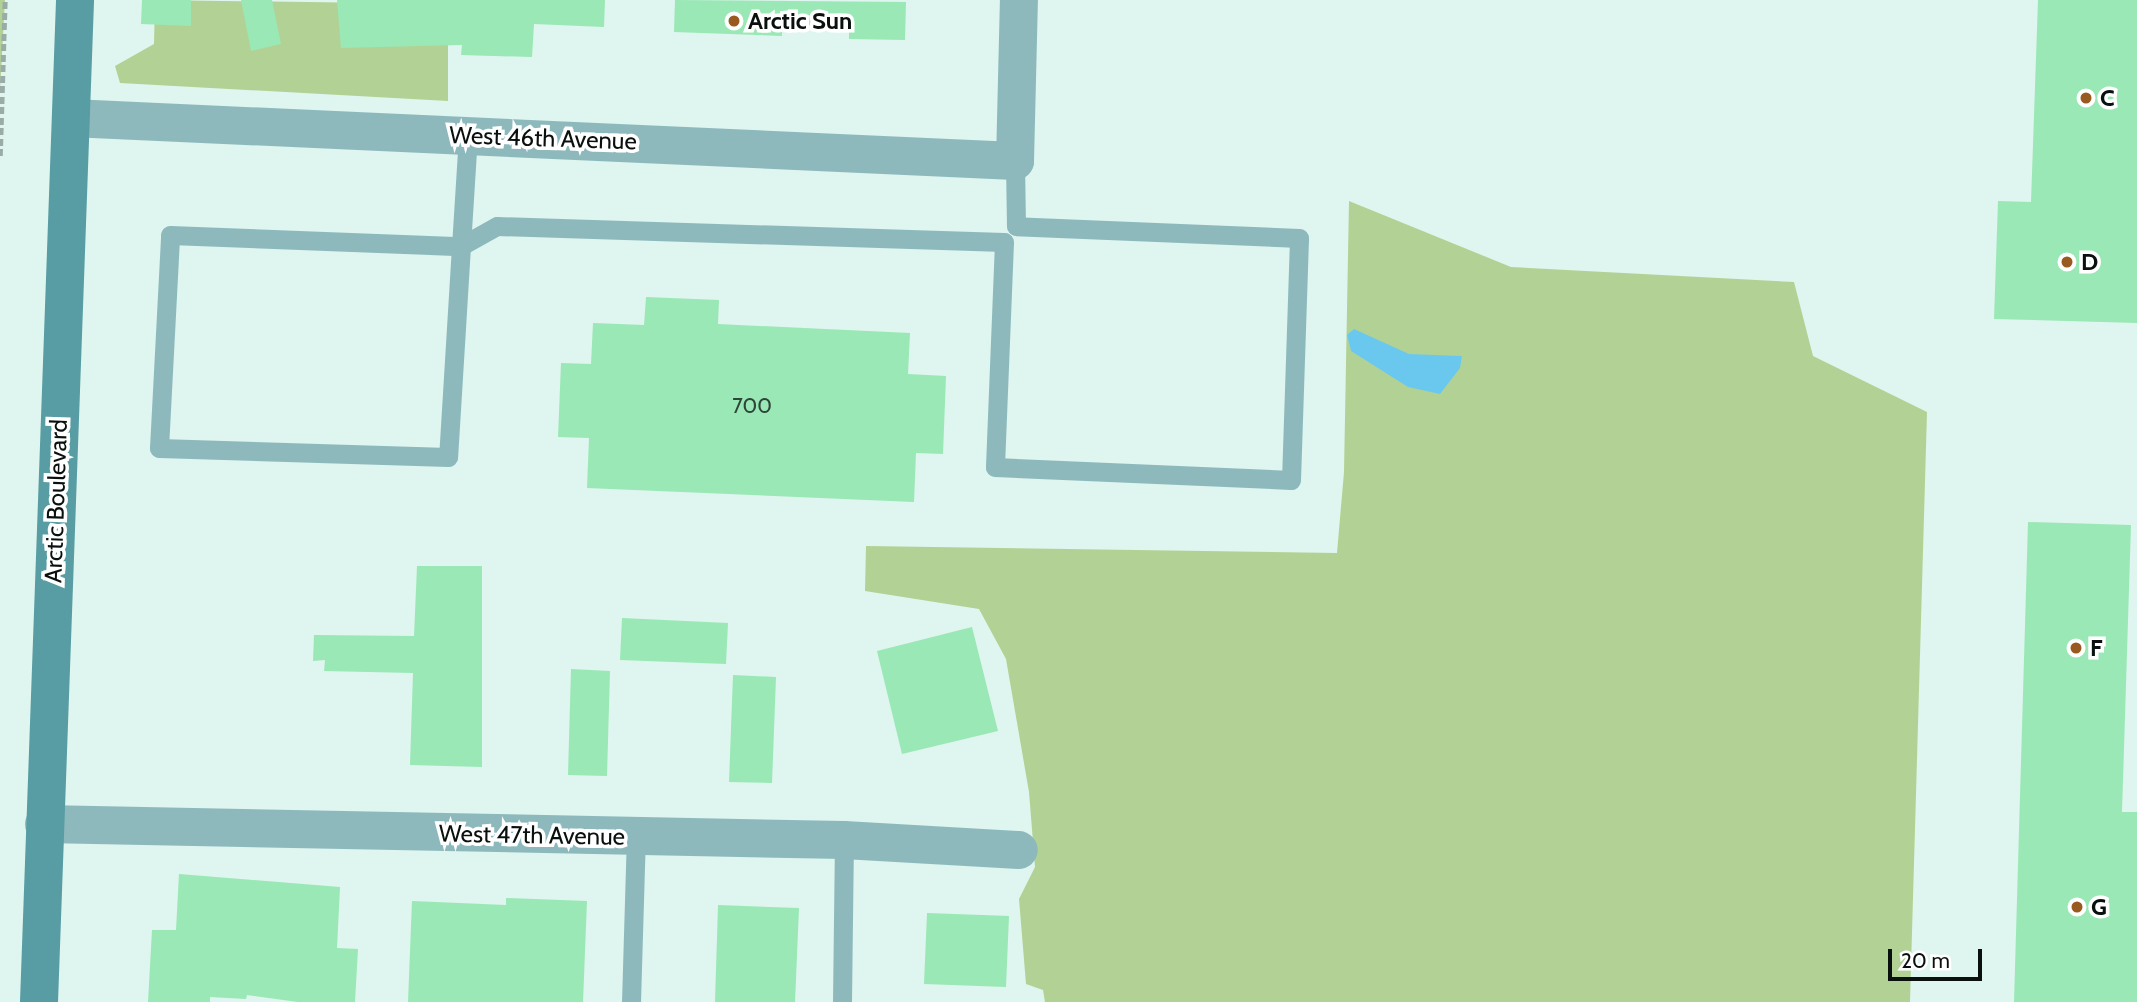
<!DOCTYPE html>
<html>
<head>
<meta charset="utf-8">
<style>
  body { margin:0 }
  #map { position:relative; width:2137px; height:1002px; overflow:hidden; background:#dff5ef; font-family:Cabin,sans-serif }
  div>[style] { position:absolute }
  .green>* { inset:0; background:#b1d294 }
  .water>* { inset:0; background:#6ac8ef }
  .building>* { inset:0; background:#9ae8b5 }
  .path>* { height:4.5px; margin-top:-2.25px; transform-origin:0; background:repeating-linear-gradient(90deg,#9baca7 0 7px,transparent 0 10.5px) }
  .service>* { height:19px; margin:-9.5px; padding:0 9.5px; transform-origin:9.5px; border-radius:9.5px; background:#8db9bd }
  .minor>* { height:38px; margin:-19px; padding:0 19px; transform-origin:19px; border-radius:19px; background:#8db9bd }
  .secondary>* { height:38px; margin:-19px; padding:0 19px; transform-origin:19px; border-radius:19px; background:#579da3 }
  .dots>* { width:19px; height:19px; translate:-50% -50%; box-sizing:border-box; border:4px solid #fff; border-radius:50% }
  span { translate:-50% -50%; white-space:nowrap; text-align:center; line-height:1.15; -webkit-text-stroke:7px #fff; paint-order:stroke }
  .number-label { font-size:21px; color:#2d4638 }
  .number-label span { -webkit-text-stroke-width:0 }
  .poi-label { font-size:24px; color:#09100e; font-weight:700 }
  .left { translate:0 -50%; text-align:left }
  .street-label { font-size:24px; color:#09100e }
  .scale { position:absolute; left:1888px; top:949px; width:94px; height:32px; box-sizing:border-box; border:4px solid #09100e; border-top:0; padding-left:9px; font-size:21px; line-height:24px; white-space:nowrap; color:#09100e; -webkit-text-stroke:5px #fff; paint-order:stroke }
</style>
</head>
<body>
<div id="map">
  <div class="green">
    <i style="clip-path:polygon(0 0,5px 0,0 91px)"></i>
    <i style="clip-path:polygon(155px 0,448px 4px,448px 101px,120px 83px,115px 66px,154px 44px)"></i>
    <i style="clip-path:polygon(1349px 201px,1511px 267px,1794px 282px,1813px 356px,1927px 412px,1910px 1002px,1045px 1002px,1043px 990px,1026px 984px,1019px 899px,1035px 867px,1029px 792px,1006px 659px,979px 609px,865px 591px,866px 546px,1337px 553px,1344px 472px)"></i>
  </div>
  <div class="water">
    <i style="clip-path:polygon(1354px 329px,1409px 354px,1462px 356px,1460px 368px,1440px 394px,1408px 387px,1351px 351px,1347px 335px)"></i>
  </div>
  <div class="building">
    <i style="clip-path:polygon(142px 0,191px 0,191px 26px,141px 24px)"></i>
    <i style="clip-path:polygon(241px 0,272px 0,281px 44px,251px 51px)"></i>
    <i style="clip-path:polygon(337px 0,605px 0,604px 27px,534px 24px,532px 57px,461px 55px,462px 45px,341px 48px)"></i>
    <i style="clip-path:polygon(675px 0,906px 2px,905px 40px,849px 39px,849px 27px,782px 24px,782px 36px,674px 32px)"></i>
    <i style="clip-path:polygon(2038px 0,2137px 0,2137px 323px,1994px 319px,1998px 201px,2031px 202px)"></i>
    <i style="clip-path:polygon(646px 297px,719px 300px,718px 324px,910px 333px,908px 374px,946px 376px,943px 454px,916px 453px,914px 502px,587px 488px,589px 438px,558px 437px,561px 363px,591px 364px,593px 323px,644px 325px)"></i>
    <i style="clip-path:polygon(2028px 522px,2131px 525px,2122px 812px,2137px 812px,2137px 1002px,2014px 1002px)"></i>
    <i style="clip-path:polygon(417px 566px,482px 566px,482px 767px,410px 765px,413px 673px,324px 671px,325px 660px,313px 661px,314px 635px,414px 636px)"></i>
    <i style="clip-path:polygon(622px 618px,728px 623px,726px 664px,620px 660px)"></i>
    <i style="clip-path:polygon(972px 627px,998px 731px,902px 754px,877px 651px)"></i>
    <i style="clip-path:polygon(571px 669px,610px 671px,607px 776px,568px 775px)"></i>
    <i style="clip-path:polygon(733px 675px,776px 677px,772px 783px,729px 782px)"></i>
    <i style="clip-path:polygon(179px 874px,340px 887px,337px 948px,358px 949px,355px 1002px,298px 1002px,247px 995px,246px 999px,210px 997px,210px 1002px,148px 1002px,152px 930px,176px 930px)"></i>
    <i style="clip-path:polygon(506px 898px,587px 901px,583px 1002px,408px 1002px,412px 901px,506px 905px)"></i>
    <i style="clip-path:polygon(718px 905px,799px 908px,795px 1002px,715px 1002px)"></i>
    <i style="clip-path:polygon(927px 913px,1009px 916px,1006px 987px,924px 984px)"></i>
  </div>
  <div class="path">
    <i style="left:0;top:156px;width:156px;rotate:-88.2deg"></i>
  </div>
  <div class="service">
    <i style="left:468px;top:135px;width:111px;rotate:93.6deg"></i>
    <i style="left:461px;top:246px;width:211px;rotate:93.5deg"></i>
    <i style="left:448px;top:457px;width:289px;rotate:-178.2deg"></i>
    <i style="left:159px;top:448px;width:213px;rotate:-87deg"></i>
    <i style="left:170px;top:235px;width:291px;rotate:2.2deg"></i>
    <i style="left:461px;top:246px;width:41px;rotate:-29.1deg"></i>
    <i style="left:497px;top:226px;width:507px;rotate:1.81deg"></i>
    <i style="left:1004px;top:242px;width:225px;rotate:92.3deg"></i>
    <i style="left:995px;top:467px;width:296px;rotate:2.5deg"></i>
    <i style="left:1291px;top:480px;width:242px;rotate:-88.1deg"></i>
    <i style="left:1299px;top:238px;width:283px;rotate:-177.6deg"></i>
    <i style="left:1016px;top:226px;width:65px;rotate:-90.9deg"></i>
    <i style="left:631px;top:1002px;width:166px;rotate:-88.3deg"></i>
    <i style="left:842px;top:1002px;width:162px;rotate:-89.3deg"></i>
  </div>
  <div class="minor">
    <i style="left:71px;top:118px;width:945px;rotate:2.61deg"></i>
    <i style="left:1015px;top:161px;width:161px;rotate:-88.6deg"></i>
    <i style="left:44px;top:824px;width:800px;rotate:1.15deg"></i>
    <i style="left:844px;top:840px;width:175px;rotate:3.3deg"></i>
  </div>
  <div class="secondary">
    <i style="left:39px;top:1002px;width:1003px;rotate:-87.94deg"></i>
  </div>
  <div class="dots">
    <i style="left:734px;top:21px;background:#995a20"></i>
    <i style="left:2086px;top:98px;background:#995a20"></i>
    <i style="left:2067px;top:262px;background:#995a20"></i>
    <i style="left:2076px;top:648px;background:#995a20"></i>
    <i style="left:2077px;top:907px;background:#995a20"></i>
  </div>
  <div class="number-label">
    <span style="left:752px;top:406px">700</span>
  </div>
  <div class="poi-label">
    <span class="left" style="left:748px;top:21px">Arctic Sun</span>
    <span class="left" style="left:2100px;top:98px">C</span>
    <span class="left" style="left:2081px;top:262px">D</span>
    <span class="left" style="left:2090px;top:648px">F</span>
    <span class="left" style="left:2091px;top:907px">G</span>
  </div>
  <div class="street-label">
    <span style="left:543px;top:138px;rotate:2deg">West 46th Avenue</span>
    <span style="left:56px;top:501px;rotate:-88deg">Arctic Boulevard</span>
    <span style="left:532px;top:835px;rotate:1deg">West 47th Avenue</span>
  </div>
  <div class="scale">20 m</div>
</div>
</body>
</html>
